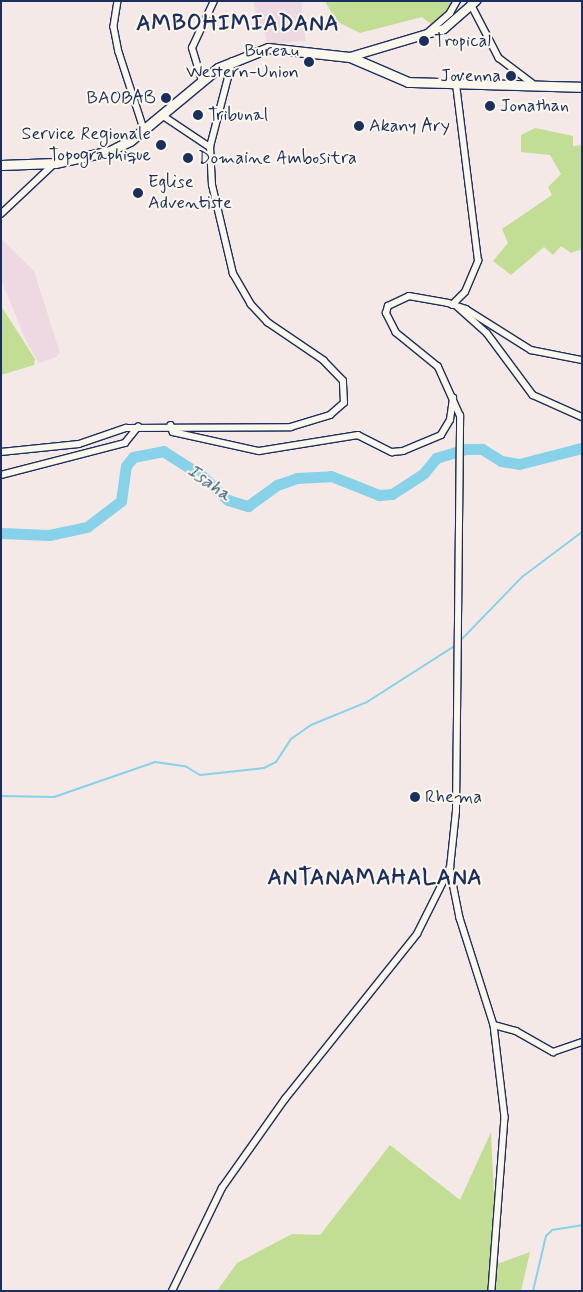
<!DOCTYPE html>
<html>
<head>
<meta charset="utf-8">
<style>
  body { margin:0 }
  #map { position:relative; width:583px; height:1292px; overflow:hidden; background:#f5e9e7; font-family:Mynerve,sans-serif }
  div>[style] { position:absolute }
  .built>* { inset:0; background:#eed8e1 }
  .green>* { inset:0; background:#c2dd94 }
  .stream>* { height:2px; margin:-1px; padding:0 1px; transform-origin:1px; border-radius:1px; background:#87d2e8 }
  .river>* { height:11px; margin:-5.5px; padding:0 5.5px; transform-origin:5.5px; border-radius:5.5px; background:#87d2e8 }
  .roads { filter:drop-shadow(1px 0 #1b2f5e) drop-shadow(-1px 0 #1b2f5e) drop-shadow(0 1px #1b2f5e) drop-shadow(0 -1px #1b2f5e) }
  .street>* { height:5.5px; margin:-2.75px; padding:0 2.75px; transform-origin:2.75px; border-radius:2.75px; background:#fbf7ec }
  .secondary>* { height:8px; margin:-4px; padding:0 4px; transform-origin:4px; border-radius:4px; background:#fbf7ec }
  .primary>* { height:9px; margin:-4.5px; padding:0 4.5px; transform-origin:4.5px; border-radius:4.5px; background:#fbf7ec }
  .dots>* { width:14px; height:14px; translate:-50% -50%; box-sizing:border-box; border:2px solid #fbf7ec; border-radius:50% }
  span { translate:-50% -50%; white-space:nowrap; text-align:center; line-height:1.15; -webkit-text-stroke:4px #fbf7ec; paint-order:stroke }
  .poi-label { font-size:18px; color:#1b2f5e }
  .left { translate:0 -50%; text-align:left }
  .right { translate:-100% -50%; text-align:right }
  .water-label { font-size:19px; color:#365880; font-style:italic }
  .district-label { font-size:22px; color:#1b2f5e; font-weight:700; letter-spacing:1px }
  .frame { position:absolute; inset:0; border:2px solid #1b2f5e; pointer-events:none }
</style>
</head>
<body>
<div id="map">
  <div class="built">
    <i style="clip-path:polygon(254px 1px,301px 1px,306px 41px,267px 44px,263px 26px,257px 24px)"></i>
    <i style="clip-path:polygon(1px 239px,34px 271px,60px 353px,56px 357px,39px 363px,26px 341px,1px 279px)"></i>
  </div>
  <div class="green">
    <i style="clip-path:polygon(325px 1px,455px 1px,432px 25px,422px 17px,360px 33px,336px 21px)"></i>
    <i style="clip-path:polygon(535px 128px,573px 136px,573px 146px,582px 145px,582px 249px,571px 253px,561px 246px,553px 255px,544px 247px,511px 275px,493px 261px,508px 243px,502px 229px,552px 195px,548px 187px,561px 174px,550px 155px,521px 152px,521px 135px)"></i>
    <i style="clip-path:polygon(1px 306px,35px 359px,34px 365px,1px 375px)"></i>
    <i style="clip-path:polygon(491px 1132px,497px 1264px,530px 1252px,521px 1291px,217px 1291px,237px 1263px,292px 1234px,320px 1235px,390px 1145px,460px 1200px)"></i>
  </div>
  <div class="stream">
    <i style="left:459px;top:642px;width:91px;rotate:-45.9deg"></i>
    <i style="left:522px;top:577px;width:75px;rotate:-36.9deg"></i>
    <i style="left:1px;top:796px;width:53px;rotate:1.1deg"></i>
    <i style="left:54px;top:797px;width:107px;rotate:-19.1deg"></i>
    <i style="left:155px;top:762px;width:30px;rotate:8deg"></i>
    <i style="left:185px;top:766px;width:17px;rotate:31deg"></i>
    <i style="left:200px;top:775px;width:64px;rotate:-6.2deg"></i>
    <i style="left:264px;top:768px;width:13px;rotate:-27deg"></i>
    <i style="left:276px;top:762px;width:27px;rotate:-57deg"></i>
    <i style="left:291px;top:739px;width:24px;rotate:-35deg"></i>
    <i style="left:311px;top:725px;width:61px;rotate:-22.3deg"></i>
    <i style="left:367px;top:702px;width:106px;rotate:-32.6deg"></i>
    <i style="left:533px;top:1291px;width:57px;rotate:-76.7deg"></i>
    <i style="left:546px;top:1236px;width:8px;rotate:-45deg"></i>
    <i style="left:552px;top:1230px;width:30px;rotate:-9deg"></i>
  </div>
  <div class="river">
    <i style="left:1px;top:533px;width:48px;rotate:2.4deg"></i>
    <i style="left:49px;top:535px;width:39px;rotate:-12deg"></i>
    <i style="left:87px;top:527px;width:43px;rotate:-37.4deg"></i>
    <i style="left:121px;top:501px;width:35px;rotate:-82deg"></i>
    <i style="left:126px;top:466px;width:11px;rotate:-52deg"></i>
    <i style="left:133px;top:457px;width:31px;rotate:-11deg"></i>
    <i style="left:163px;top:451px;width:45px;rotate:32.3deg"></i>
    <i style="left:201px;top:475px;width:37px;rotate:43deg"></i>
    <i style="left:228px;top:500px;width:21px;rotate:17deg"></i>
    <i style="left:248px;top:506px;width:36px;rotate:-36deg"></i>
    <i style="left:277px;top:485px;width:21px;rotate:-19deg"></i>
    <i style="left:297px;top:478px;width:34px;rotate:-3deg"></i>
    <i style="left:331px;top:476px;width:52px;rotate:21.6deg"></i>
    <i style="left:379px;top:495px;width:13px;rotate:-4deg"></i>
    <i style="left:392px;top:494px;width:38px;rotate:-33deg"></i>
    <i style="left:424px;top:473px;width:19px;rotate:-51deg"></i>
    <i style="left:436px;top:458px;width:31px;rotate:-17deg"></i>
    <i style="left:466px;top:449px;width:16px"></i>
    <i style="left:482px;top:449px;width:22px;rotate:32deg"></i>
    <i style="left:501px;top:461px;width:18px;rotate:9deg"></i>
    <i style="left:519px;top:464px;width:65px;rotate:-14.3deg"></i>
  </div>
  <div class="roads">
    <div class="street">
      <i style="left:118px;top:1px;width:26px;rotate:99deg"></i>
      <i style="left:114px;top:27px;width:25px;rotate:79deg"></i>
      <i style="left:119px;top:52px;width:81px;rotate:72deg"></i>
      <i style="left:471px;top:4px;width:61px;rotate:62.6deg"></i>
      <i style="left:499px;top:58px;width:41px;rotate:37.1deg"></i>
      <i style="left:425px;top:35px;width:33px;rotate:-41deg"></i>
      <i style="left:450px;top:13px;width:14px;rotate:-60deg"></i>
      <i style="left:202px;top:81px;width:34px;rotate:-107deg"></i>
      <i style="left:192px;top:48px;width:52px;rotate:-64.9deg"></i>
      <i style="left:162px;top:115px;width:58px;rotate:33.7deg"></i>
      <i style="left:1px;top:214px;width:74px;rotate:-43.4deg"></i>
      <i style="left:452px;top:305px;width:18px;rotate:-45deg"></i>
      <i style="left:465px;top:292px;width:34px;rotate:-67deg"></i>
      <i style="left:478px;top:261px;width:177px;rotate:-97.1deg"></i>
      <i style="left:458px;top:307px;width:39px;rotate:42deg"></i>
      <i style="left:487px;top:333px;width:77px;rotate:53.4deg"></i>
      <i style="left:533px;top:395px;width:54px;rotate:24.2deg"></i>
      <i style="left:171px;top:425px;width:7px;rotate:74deg"></i>
      <i style="left:173px;top:432px;width:88px;rotate:12.5deg"></i>
      <i style="left:259px;top:451px;width:100px;rotate:-9.2deg"></i>
      <i style="left:358px;top:435px;width:38px;rotate:27deg"></i>
      <i style="left:392px;top:452px;width:11px;rotate:-5deg"></i>
      <i style="left:403px;top:451px;width:41px;rotate:-22.8deg"></i>
      <i style="left:441px;top:435px;width:17px;rotate:-59deg"></i>
      <i style="left:450px;top:420px;width:22px;rotate:-82deg"></i>
      <i style="left:1px;top:452px;width:78px;rotate:-5.9deg"></i>
      <i style="left:79px;top:444px;width:50px;rotate:-18.8deg"></i>
      <i style="left:126px;top:428px;width:165px;rotate:-0.3deg"></i>
      <i style="left:291px;top:427px;width:41px;rotate:-17.1deg"></i>
      <i style="left:330px;top:415px;width:18px;rotate:-41deg"></i>
      <i style="left:344px;top:403px;width:22px;rotate:-93deg"></i>
      <i style="left:343px;top:381px;width:28px;rotate:-134deg"></i>
      <i style="left:324px;top:361px;width:68px;rotate:-145.8deg"></i>
      <i style="left:268px;top:323px;width:25px;rotate:-133deg"></i>
      <i style="left:251px;top:305px;width:36px;rotate:-120deg"></i>
      <i style="left:233px;top:274px;width:91px;rotate:-103.3deg"></i>
      <i style="left:212px;top:185px;width:38px;rotate:-93deg"></i>
      <i style="left:210px;top:147px;width:88px;rotate:-75.5deg"></i>
      <i style="left:1px;top:475px;width:128px;rotate:-14.5deg"></i>
      <i style="left:125px;top:443px;width:21px;rotate:-51deg"></i>
      <i style="left:450px;top:868px;width:51px;rotate:78.7deg"></i>
      <i style="left:460px;top:918px;width:112px;rotate:72.4deg"></i>
      <i style="left:494px;top:1025px;width:93px;rotate:83.2deg"></i>
      <i style="left:505px;top:1117px;width:174px;rotate:94.3deg"></i>
      <i style="left:494px;top:1025px;width:23px;rotate:15deg"></i>
      <i style="left:516px;top:1031px;width:43px;rotate:29.6deg"></i>
      <i style="left:553px;top:1052px;width:31px;rotate:-19deg"></i>
      <i style="left:172px;top:1291px;width:114px;rotate:-64.1deg"></i>
      <i style="left:222px;top:1188px;width:109px;rotate:-54.7deg"></i>
      <i style="left:285px;top:1099px;width:211px;rotate:-51.3deg"></i>
      <i style="left:417px;top:934px;width:74px;rotate:-63.4deg"></i>
      <i style="left:450px;top:868px;width:57px;rotate:-84deg"></i>
      <i style="left:456px;top:811px;width:395px;rotate:-89.4deg"></i>
      <i style="left:460px;top:416px;width:54px;rotate:-114.2deg"></i>
      <i style="left:438px;top:367px;width:54px;rotate:-141deg"></i>
      <i style="left:396px;top:333px;width:22px;rotate:-117deg"></i>
      <i style="left:386px;top:313px;width:7px;rotate:-74deg"></i>
      <i style="left:388px;top:306px;width:23px;rotate:-25deg"></i>
      <i style="left:409px;top:296px;width:40px;rotate:10deg"></i>
      <i style="left:448px;top:303px;width:19px;rotate:18deg"></i>
      <i style="left:466px;top:309px;width:77px;rotate:32.2deg"></i>
      <i style="left:531px;top:350px;width:52px;rotate:11.1deg"></i>
    </div>
    <div class="secondary">
      <i style="left:350px;top:57px;width:98px;rotate:-16.6deg"></i>
      <i style="left:444px;top:29px;width:43px;rotate:-41.2deg"></i>
    </div>
    <div class="primary">
      <i style="left:1px;top:165px;width:54px;rotate:-2.1deg"></i>
      <i style="left:55px;top:163px;width:56px;rotate:-12.3deg"></i>
      <i style="left:110px;top:151px;width:22px;rotate:-27deg"></i>
      <i style="left:130px;top:141px;width:114px;rotate:-39.7deg"></i>
      <i style="left:218px;top:68px;width:54px;rotate:-21.8deg"></i>
      <i style="left:268px;top:48px;width:82px;rotate:6.3deg"></i>
      <i style="left:350px;top:57px;width:63px;rotate:23.3deg"></i>
      <i style="left:408px;top:82px;width:174px;rotate:1.6deg"></i>
    </div>
  </div>
  <div class="dots">
    <i style="left:424px;top:41px;background:#1b2f5e"></i>
    <i style="left:309px;top:62px;background:#1b2f5e"></i>
    <i style="left:511px;top:76px;background:#1b2f5e"></i>
    <i style="left:166px;top:98px;background:#1b2f5e"></i>
    <i style="left:490px;top:106px;background:#1b2f5e"></i>
    <i style="left:198px;top:115px;background:#1b2f5e"></i>
    <i style="left:359px;top:126px;background:#1b2f5e"></i>
    <i style="left:161px;top:145px;background:#1b2f5e"></i>
    <i style="left:188px;top:158px;background:#1b2f5e"></i>
    <i style="left:138px;top:193px;background:#1b2f5e"></i>
    <i style="left:415px;top:797px;background:#1b2f5e"></i>
  </div>
  <div class="poi-label">
    <span class="left" style="left:434px;top:41px">Tropical</span>
    <span class="right" style="left:299px;top:62px">Bureau<br>Western-Union</span>
    <span class="right" style="left:501px;top:76px">Jovenna</span>
    <span class="right" style="left:156px;top:98px">BAOBAB</span>
    <span class="left" style="left:500px;top:106px">Jonathan</span>
    <span class="left" style="left:208px;top:115px">Tribunal</span>
    <span class="left" style="left:369px;top:126px">Akany Ary</span>
    <span class="right" style="left:151px;top:145px">Service Regionale<br>Topographique</span>
    <span class="left" style="left:198px;top:158px">Domaine Ambositra</span>
    <span class="left" style="left:148px;top:193px">Eglise<br>Adventiste</span>
    <span class="left" style="left:425px;top:797px">Rhema</span>
  </div>
  <div class="water-label">
    <span style="left:209px;top:483px;rotate:36deg">Isaha</span>
  </div>
  <div class="district-label">
    <span style="left:238px;top:25px">AMBOHIMIADANA</span>
    <span style="left:375px;top:879px">ANTANAMAHALANA</span>
  </div>
  <div class="frame"></div>
</div>
</body>
</html>
